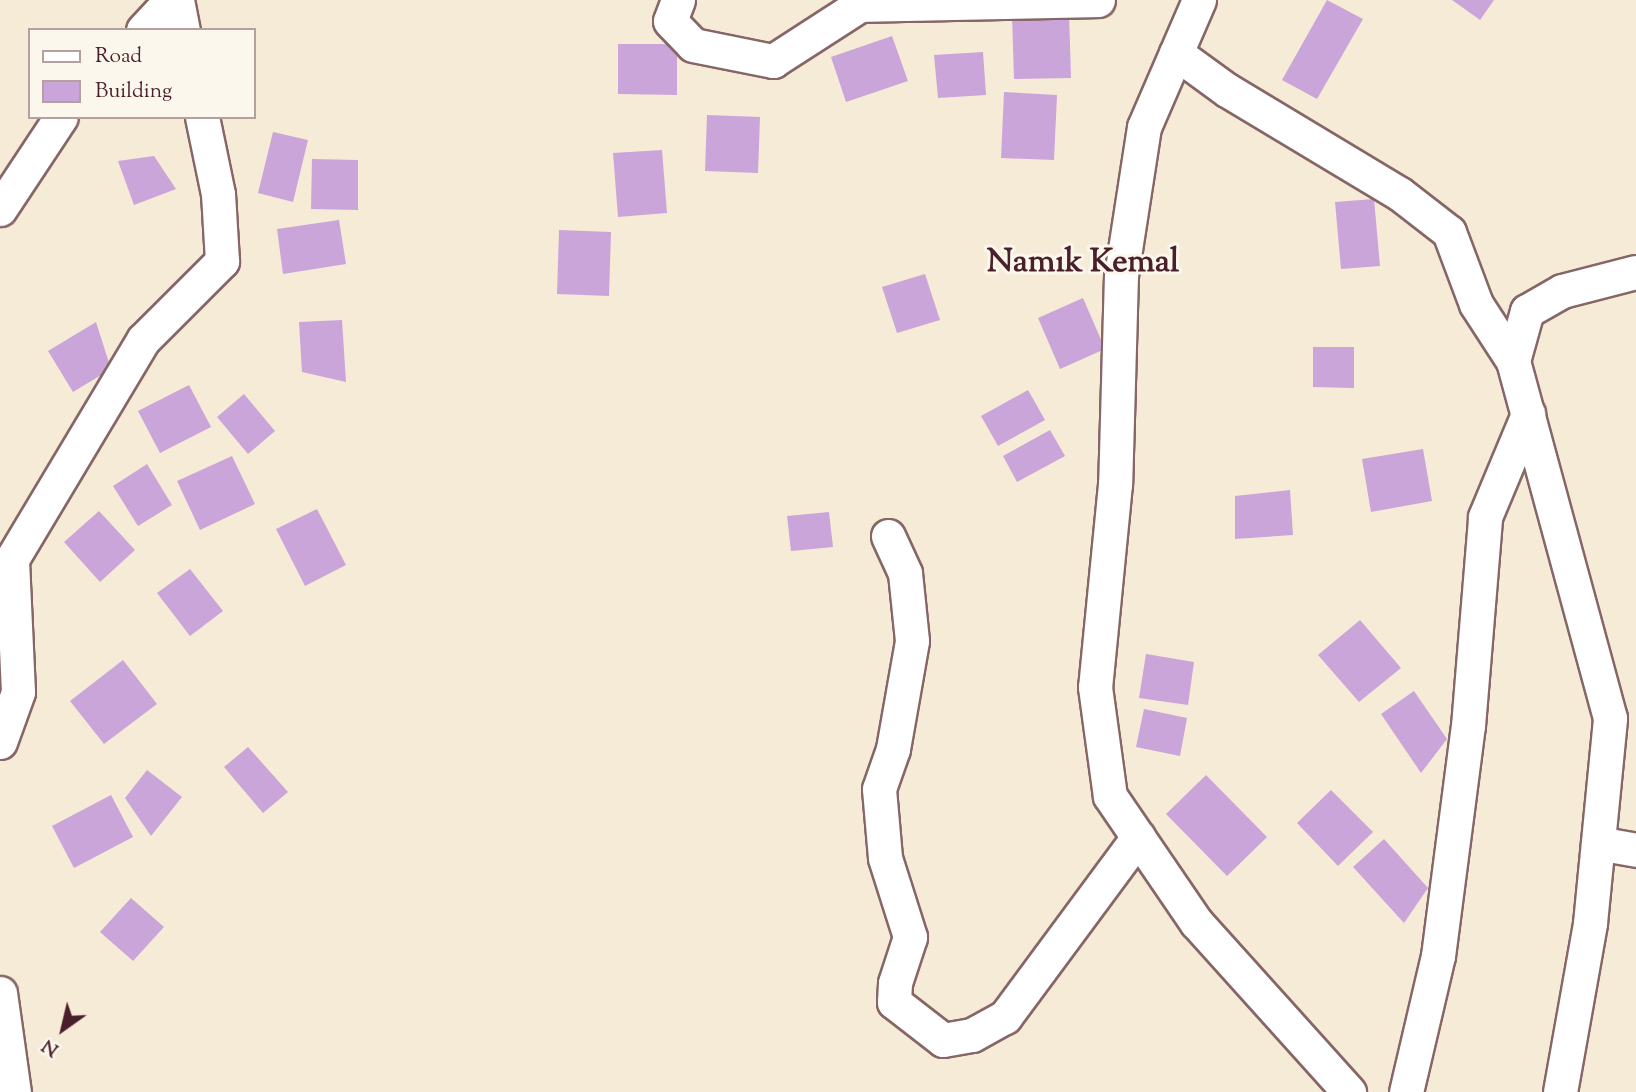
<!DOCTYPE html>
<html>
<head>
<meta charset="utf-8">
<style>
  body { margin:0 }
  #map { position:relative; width:1636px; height:1092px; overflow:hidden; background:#f6ebd7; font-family:"Sorts Mill Goudy",serif }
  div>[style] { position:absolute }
  .building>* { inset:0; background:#caa5d9 }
  .roads { filter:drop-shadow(2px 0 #866667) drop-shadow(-2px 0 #866667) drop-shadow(0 2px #866667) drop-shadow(0 -2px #866667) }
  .minor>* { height:33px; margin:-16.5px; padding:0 16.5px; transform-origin:16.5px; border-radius:16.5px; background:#fff }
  span { translate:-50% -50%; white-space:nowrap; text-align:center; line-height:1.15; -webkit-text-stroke:6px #fbf7ec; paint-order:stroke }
  .district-label { font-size:33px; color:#4a1f2b; font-weight:700 }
  .legend { position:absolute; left:28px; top:28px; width:228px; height:91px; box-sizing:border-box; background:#fbf7ec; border:2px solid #b4a19f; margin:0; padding:9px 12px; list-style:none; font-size:21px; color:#4a1f2b }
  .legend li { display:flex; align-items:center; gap:14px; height:35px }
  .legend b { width:35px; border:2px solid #b4a19f }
  .north { position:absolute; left:28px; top:994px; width:70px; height:70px; -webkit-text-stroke:5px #fbf7ec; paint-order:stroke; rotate:214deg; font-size:19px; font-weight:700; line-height:28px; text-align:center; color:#4a1f2b }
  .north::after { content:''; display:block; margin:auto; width:24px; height:32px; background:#4a1f2b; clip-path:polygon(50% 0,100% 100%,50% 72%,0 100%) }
</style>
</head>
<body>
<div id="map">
  <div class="building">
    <i style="clip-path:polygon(1327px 0,1363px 19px,1317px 99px,1282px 80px)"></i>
    <i style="clip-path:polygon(1452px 0,1494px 0,1480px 20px)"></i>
    <i style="clip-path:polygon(1069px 14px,1071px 78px,1014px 79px,1012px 15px)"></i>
    <i style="clip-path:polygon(892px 36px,908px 81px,846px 102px,831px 57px)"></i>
    <i style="clip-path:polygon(618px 44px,677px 44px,677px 95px,618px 94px)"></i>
    <i style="clip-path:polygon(983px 52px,986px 95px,938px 98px,934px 55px)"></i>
    <i style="clip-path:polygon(1004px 92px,1057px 95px,1054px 160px,1001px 158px)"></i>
    <i style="clip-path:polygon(707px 115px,760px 117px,758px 173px,705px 171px)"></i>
    <i style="clip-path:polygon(273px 132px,308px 140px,293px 202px,258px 193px)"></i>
    <i style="clip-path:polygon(662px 150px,667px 213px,618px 217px,613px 153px)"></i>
    <i style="clip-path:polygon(154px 156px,176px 189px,134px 205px,118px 161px)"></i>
    <i style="clip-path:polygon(312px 159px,358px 160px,358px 210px,311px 209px)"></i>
    <i style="clip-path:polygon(1374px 199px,1380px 266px,1341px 269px,1335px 202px)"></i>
    <i style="clip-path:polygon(339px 220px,346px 264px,283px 274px,277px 229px)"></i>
    <i style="clip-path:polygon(559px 230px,611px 232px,609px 296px,557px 294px)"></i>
    <i style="clip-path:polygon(925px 274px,940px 320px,897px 333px,882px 287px)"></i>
    <i style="clip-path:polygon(1083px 298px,1105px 349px,1060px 369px,1038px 318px)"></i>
    <i style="clip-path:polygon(342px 320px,346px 382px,302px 372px,299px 322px)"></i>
    <i style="clip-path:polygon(96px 322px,111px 369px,73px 392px,48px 351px)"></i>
    <i style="clip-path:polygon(1313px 347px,1354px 347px,1354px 388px,1313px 387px)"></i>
    <i style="clip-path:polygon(189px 385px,211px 427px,160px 453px,138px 411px)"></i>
    <i style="clip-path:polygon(1028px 390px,1045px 420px,998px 446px,981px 416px)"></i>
    <i style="clip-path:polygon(244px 394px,275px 431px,248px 454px,217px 417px)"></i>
    <i style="clip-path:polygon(1050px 430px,1065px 456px,1017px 482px,1003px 456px)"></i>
    <i style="clip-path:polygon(1423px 449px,1432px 501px,1371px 512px,1362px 459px)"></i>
    <i style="clip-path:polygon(232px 456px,255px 504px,200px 530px,177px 481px)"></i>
    <i style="clip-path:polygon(147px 464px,172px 505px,138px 526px,113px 486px)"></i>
    <i style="clip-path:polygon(1290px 490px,1293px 535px,1235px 539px,1235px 496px)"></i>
    <i style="clip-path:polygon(317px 509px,346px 565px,305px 586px,276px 529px)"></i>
    <i style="clip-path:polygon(99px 511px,135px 550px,100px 582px,64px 542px)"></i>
    <i style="clip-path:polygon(829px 512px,833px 547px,791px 551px,787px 516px)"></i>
    <i style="clip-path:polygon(190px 569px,223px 611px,190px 636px,157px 593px)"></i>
    <i style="clip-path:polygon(1360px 620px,1401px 668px,1359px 702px,1318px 655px)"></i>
    <i style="clip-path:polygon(1146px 654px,1194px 662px,1188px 705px,1139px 698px)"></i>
    <i style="clip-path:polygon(123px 660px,157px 704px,104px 744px,70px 701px)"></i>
    <i style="clip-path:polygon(1414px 691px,1447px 739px,1421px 773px,1381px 714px)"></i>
    <i style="clip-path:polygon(1144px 709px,1187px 718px,1180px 756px,1136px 747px)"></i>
    <i style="clip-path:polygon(248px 747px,288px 792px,263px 813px,224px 767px)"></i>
    <i style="clip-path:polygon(147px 770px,182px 797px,151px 836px,125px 798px)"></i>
    <i style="clip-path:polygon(1206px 775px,1267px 837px,1227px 876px,1166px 814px)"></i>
    <i style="clip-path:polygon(1331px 790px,1373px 832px,1338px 866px,1297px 823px)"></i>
    <i style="clip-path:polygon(111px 795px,133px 837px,74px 868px,52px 826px)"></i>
    <i style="clip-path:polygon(1384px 839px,1428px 888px,1404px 923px,1353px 867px)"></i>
    <i style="clip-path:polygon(131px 898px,164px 927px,133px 961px,100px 932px)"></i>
  </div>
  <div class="roads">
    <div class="minor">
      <i style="left:177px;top:0;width:31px;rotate:79deg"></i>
      <i style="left:678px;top:0;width:22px;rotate:111deg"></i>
      <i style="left:670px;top:21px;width:33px;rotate:46deg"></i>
      <i style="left:693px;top:45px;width:82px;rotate:11.3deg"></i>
      <i style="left:773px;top:61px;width:103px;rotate:-32.8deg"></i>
      <i style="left:860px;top:5px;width:238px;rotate:-1.2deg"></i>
      <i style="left:1199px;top:0;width:138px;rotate:113.4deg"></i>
      <i style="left:1144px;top:127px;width:150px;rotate:98.8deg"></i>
      <i style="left:1121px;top:275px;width:209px;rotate:91.6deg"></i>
      <i style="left:1115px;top:484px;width:204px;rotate:95.6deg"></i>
      <i style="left:1095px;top:687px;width:110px;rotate:82.2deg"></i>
      <i style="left:1110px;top:796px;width:153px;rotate:55.7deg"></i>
      <i style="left:1196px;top:922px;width:229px;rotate:48deg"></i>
      <i style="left:143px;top:30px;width:41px;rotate:-47deg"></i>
      <i style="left:1176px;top:53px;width:63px;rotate:36deg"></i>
      <i style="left:1227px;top:90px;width:202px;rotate:31deg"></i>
      <i style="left:1400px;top:194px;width:62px;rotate:37.8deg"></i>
      <i style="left:1449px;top:232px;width:77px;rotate:69.4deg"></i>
      <i style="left:1476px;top:304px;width:68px;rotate:57deg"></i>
      <i style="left:0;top:209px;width:110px;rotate:-56.5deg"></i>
      <i style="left:888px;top:536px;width:41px;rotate:65.3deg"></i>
      <i style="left:905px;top:573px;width:68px;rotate:84.1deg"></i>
      <i style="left:912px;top:641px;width:110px;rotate:100deg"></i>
      <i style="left:893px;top:749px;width:42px;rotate:109.3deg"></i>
      <i style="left:879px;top:789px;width:69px;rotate:85deg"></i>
      <i style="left:885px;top:858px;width:83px;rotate:72.4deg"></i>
      <i style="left:910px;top:937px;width:48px;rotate:108.1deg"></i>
      <i style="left:895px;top:983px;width:19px;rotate:93deg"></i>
      <i style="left:894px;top:1002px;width:62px;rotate:37.8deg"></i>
      <i style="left:943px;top:1040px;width:29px;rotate:-10deg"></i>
      <i style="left:972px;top:1035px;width:38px;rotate:-29deg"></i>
      <i style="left:1005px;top:1017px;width:224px;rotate:-53.5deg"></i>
      <i style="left:0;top:742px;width:53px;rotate:-70.2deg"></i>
      <i style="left:18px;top:692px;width:133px;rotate:-92.6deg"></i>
      <i style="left:12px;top:559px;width:255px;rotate:-59.1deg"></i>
      <i style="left:143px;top:340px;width:112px;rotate:-45deg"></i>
      <i style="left:222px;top:261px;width:67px;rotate:-93.4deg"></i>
      <i style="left:218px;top:194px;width:79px;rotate:-101.7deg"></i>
      <i style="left:1598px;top:843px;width:39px;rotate:10deg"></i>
      <i style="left:0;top:993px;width:100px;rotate:82deg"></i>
      <i style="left:1406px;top:1092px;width:140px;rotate:-76.8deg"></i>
      <i style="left:1438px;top:956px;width:232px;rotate:-82.6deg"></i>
      <i style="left:1468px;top:726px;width:210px;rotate:-85.3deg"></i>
      <i style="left:1485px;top:517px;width:112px;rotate:-67.3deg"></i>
      <i style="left:1560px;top:1092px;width:172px;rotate:-79.9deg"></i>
      <i style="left:1590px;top:923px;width:206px;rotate:-84.4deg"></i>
      <i style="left:1610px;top:718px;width:370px;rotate:-105.2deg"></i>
      <i style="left:1513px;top:361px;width:52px;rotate:-74.4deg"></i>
      <i style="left:1527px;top:311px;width:40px;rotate:-29.7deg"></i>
      <i style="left:1562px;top:291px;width:76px;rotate:-14.4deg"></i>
    </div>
  </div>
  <div class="district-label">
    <span style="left:1083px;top:264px">Namık Kemal</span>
  </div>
  <ul class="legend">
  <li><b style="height:9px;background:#fff"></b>Road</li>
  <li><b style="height:19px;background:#caa5d9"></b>Building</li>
  </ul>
  <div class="north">N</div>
</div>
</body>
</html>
